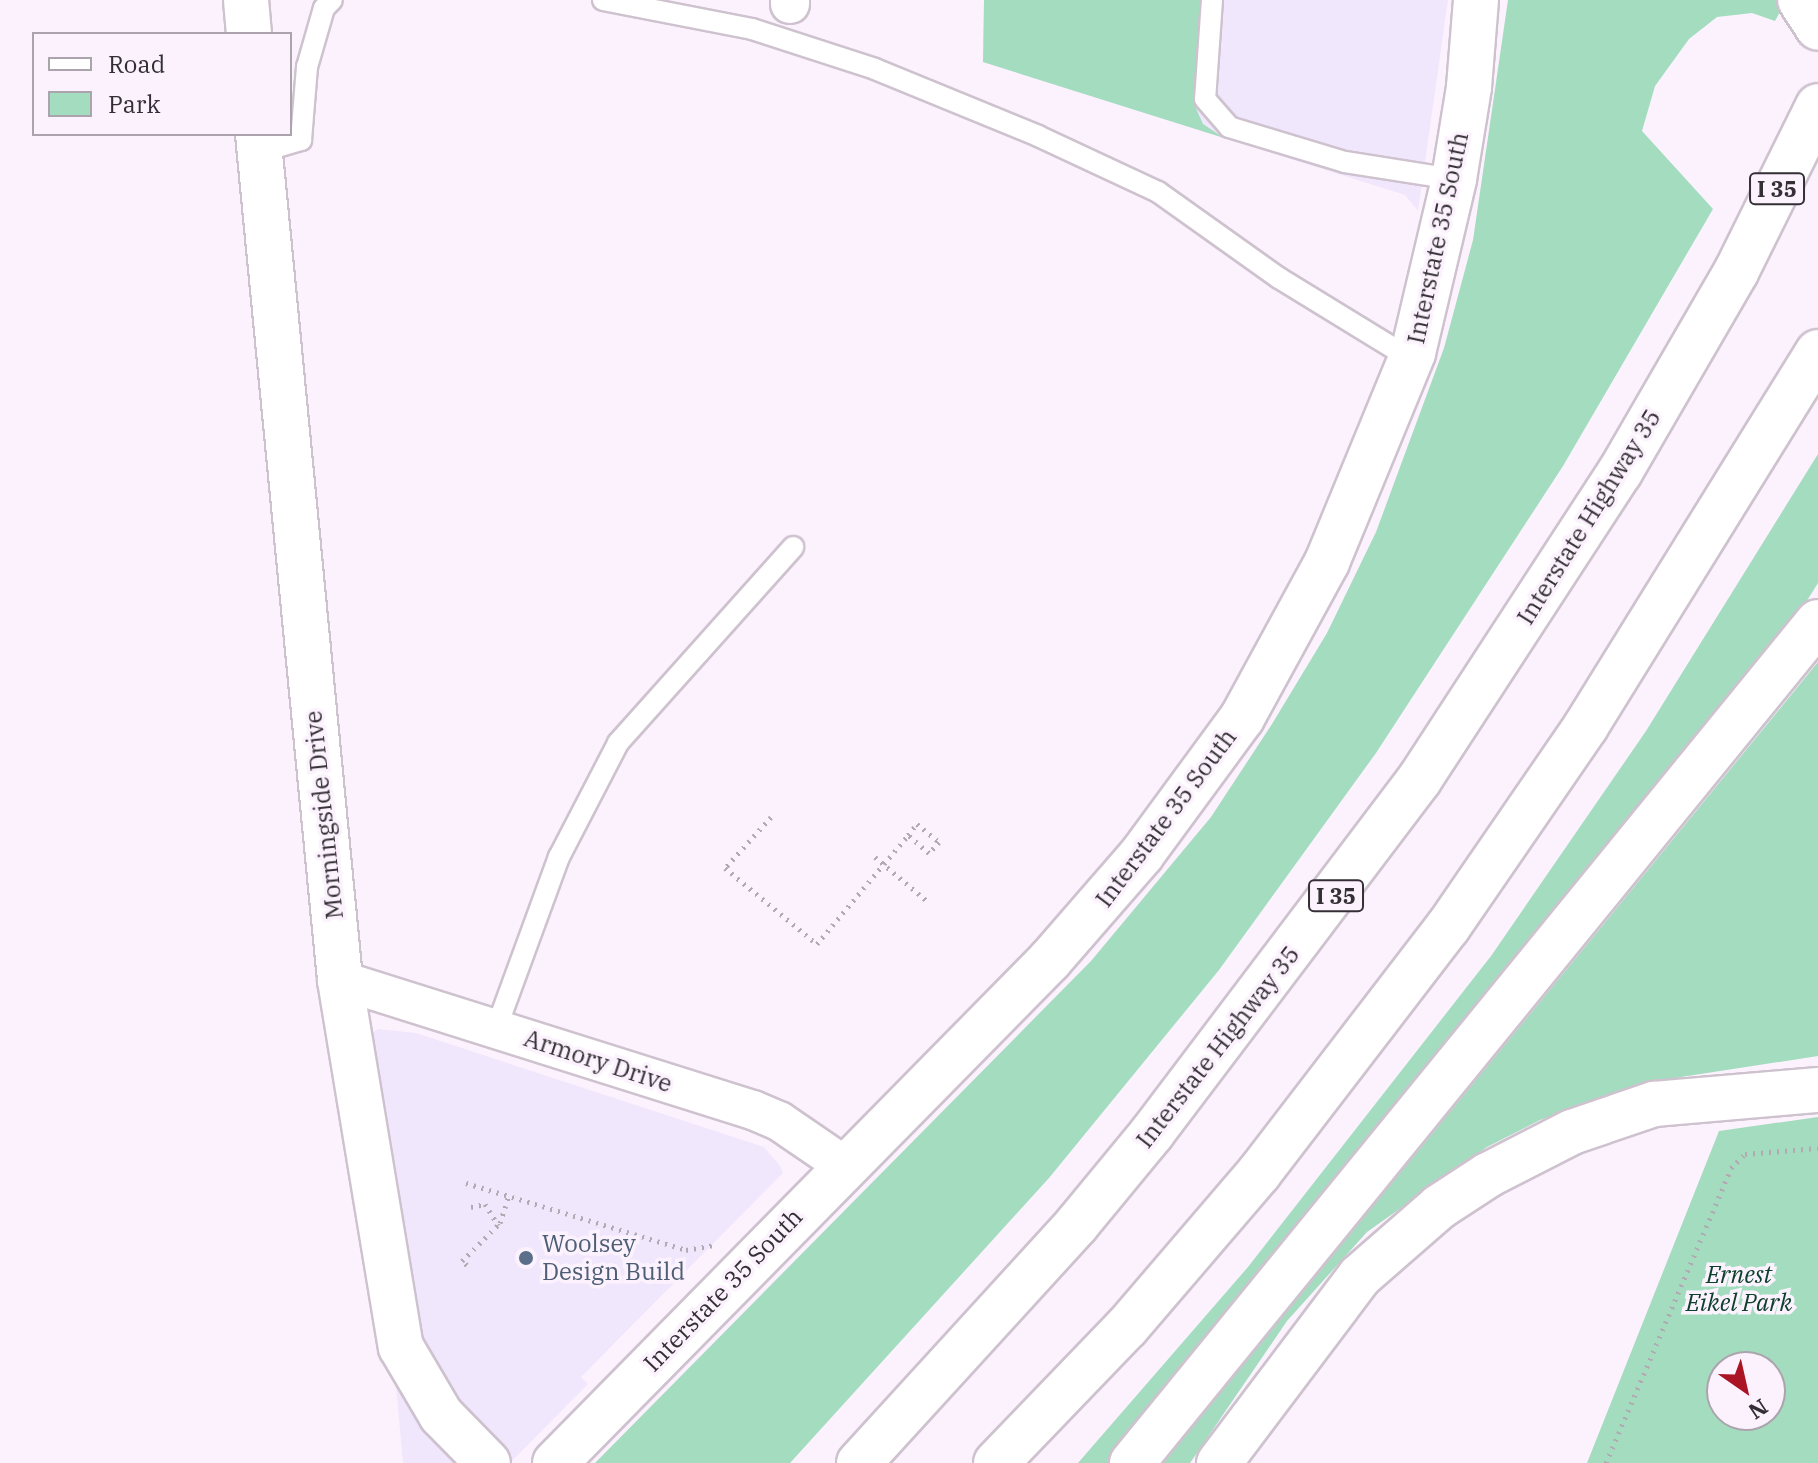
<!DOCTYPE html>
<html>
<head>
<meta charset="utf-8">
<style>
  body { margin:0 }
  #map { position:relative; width:1818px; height:1463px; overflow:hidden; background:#fcf2fe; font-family:"IBM Plex Serif",serif }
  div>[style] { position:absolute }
  .commercial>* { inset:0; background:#f1e7fc }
  .green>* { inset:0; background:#a3dcbe }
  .path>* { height:5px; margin-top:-2.5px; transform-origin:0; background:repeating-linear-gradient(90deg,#b2aab3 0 2px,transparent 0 8px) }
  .roads { filter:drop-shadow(2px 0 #cec2cf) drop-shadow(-2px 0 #cec2cf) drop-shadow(0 2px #cec2cf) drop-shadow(0 -2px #cec2cf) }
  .service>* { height:20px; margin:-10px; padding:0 10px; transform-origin:10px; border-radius:10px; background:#fff }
  .minor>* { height:38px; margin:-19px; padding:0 19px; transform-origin:19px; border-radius:19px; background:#fff }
  .tertiary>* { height:44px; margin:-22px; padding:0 22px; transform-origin:22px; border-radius:22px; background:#fff }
  .secondary>* { height:44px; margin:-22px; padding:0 22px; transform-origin:22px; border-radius:22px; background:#fff }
  .motorway>* { height:44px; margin:-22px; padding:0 22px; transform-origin:22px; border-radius:22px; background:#fff }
  .dots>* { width:22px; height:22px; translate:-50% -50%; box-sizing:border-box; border:4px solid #fcf2fe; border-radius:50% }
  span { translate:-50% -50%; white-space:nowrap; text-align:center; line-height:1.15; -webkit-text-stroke:7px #fcf2fe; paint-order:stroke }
  .shield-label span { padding:2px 6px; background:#fcf2fe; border:2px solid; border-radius:6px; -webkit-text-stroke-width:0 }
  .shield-label { font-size:22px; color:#332f34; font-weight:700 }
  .street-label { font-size:24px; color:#332f34 }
  .service-label { font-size:24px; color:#4e5e75 }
  .left { translate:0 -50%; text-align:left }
  .park-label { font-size:24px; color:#0d402b; font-style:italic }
  .legend { position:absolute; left:32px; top:32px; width:260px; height:104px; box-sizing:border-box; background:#fcf2fe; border:2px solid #aca4ad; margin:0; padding:10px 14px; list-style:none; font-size:24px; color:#332f34 }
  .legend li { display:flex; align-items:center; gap:16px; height:40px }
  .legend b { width:40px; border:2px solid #aca4ad }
  .north { position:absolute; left:1706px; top:1351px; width:80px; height:80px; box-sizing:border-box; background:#fcf2fe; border:2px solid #aca4ad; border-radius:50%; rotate:146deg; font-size:22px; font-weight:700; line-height:32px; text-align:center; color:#332f34 }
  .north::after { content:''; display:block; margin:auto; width:28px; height:36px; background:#aa1424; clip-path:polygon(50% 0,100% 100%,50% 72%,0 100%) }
</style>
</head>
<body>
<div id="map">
  <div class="commercial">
    <i style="clip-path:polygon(984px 0,1448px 0,1418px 211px,1405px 195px,983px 62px)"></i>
    <i style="clip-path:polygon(379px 1029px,416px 1033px,764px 1147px,780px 1166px,783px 1173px,581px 1377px,588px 1384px,510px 1463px,403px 1463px,365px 1047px,370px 1033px)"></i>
  </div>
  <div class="green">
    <i style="clip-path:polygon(984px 0,1200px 0,1195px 106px,1203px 124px,1224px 138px,983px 62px)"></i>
    <i style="clip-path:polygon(1508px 0,1777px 0,1782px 8px,1775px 21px,1752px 13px,1717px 17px,1689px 39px,1655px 86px,1642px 131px,1713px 209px,1563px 466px,1376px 753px,1219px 970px,1049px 1178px,790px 1463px,595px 1463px,1091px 961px,1211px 817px,1272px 724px,1327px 633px,1376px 532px,1444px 348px,1473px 240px)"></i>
    <i style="clip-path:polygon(1818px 454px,1818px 583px,1790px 628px,1110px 1463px,1078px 1463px,1248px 1267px,1491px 956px,1646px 731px)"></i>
    <i style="clip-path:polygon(1818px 662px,1818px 1056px,1681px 1077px,1611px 1095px,1540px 1120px,1487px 1147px,1367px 1232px,1287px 1321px,1190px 1463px,1163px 1463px)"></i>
    <i style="clip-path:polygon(evenodd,1818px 1117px,1818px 1463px,1587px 1463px,1719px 1131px,1818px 1117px,1722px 1367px,1770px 1367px,1770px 1415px,1722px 1415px,1722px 1367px)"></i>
  </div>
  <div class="path">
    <i style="left:771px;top:817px;width:69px;rotate:132deg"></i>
    <i style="left:725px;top:868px;width:119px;rotate:39.6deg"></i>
    <i style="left:817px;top:944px;width:104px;rotate:-50.1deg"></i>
    <i style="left:884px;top:864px;width:38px;rotate:-50deg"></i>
    <i style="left:908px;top:835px;width:14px;rotate:-51deg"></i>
    <i style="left:917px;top:824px;width:28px;rotate:39deg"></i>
    <i style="left:939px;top:842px;width:15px;rotate:132deg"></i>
    <i style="left:929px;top:853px;width:28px;rotate:-139deg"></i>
    <i style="left:875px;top:857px;width:68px;rotate:40.2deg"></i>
    <i style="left:466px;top:1183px;width:230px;rotate:16.9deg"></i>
    <i style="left:686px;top:1250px;width:28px;rotate:-10deg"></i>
    <i style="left:471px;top:1207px;width:14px;rotate:-12deg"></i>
    <i style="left:485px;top:1204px;width:25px;rotate:58deg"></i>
    <i style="left:467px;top:1265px;width:6px;rotate:-141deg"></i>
    <i style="left:462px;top:1261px;width:54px;rotate:-45deg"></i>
    <i style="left:500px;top:1223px;width:28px;rotate:-72deg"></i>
    <i style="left:1606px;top:1463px;width:320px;rotate:-67deg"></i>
    <i style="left:1731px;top:1168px;width:20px;rotate:-45deg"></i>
    <i style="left:1745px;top:1154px;width:73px;rotate:-4.7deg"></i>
  </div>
  <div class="roads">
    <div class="service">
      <i style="left:603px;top:0;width:152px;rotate:11deg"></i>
      <i style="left:752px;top:29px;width:129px;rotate:18deg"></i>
      <i style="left:875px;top:69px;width:176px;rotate:22.3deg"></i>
      <i style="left:1038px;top:136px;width:132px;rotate:25deg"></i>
      <i style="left:1158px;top:192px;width:148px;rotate:35.4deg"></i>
      <i style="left:1279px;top:278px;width:155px;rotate:31.5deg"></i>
      <i style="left:1212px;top:0;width:99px;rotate:94deg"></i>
      <i style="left:1205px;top:99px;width:37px;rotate:49deg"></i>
      <i style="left:1229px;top:127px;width:121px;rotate:16.8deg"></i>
      <i style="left:1345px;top:162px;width:110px;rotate:8.9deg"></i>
      <i style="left:260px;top:152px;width:43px;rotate:-16.3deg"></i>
      <i style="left:301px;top:140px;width:73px;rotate:-85.3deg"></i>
      <i style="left:307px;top:67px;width:61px;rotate:-73.9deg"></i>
      <i style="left:324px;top:8px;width:11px;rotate:-45deg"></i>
      <i style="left:496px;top:1029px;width:183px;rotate:-69.9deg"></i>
      <i style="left:559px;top:857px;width:128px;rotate:-62.6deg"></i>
      <i style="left:618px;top:743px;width:263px;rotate:-48.2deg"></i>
    </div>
    <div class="minor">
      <i style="left:790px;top:4px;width:4px;rotate:-90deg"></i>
      <i style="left:340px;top:980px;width:433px;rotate:17.5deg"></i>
      <i style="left:753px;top:1110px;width:28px;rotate:23deg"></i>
      <i style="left:779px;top:1121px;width:80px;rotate:34.3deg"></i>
    </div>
    <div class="tertiary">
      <i style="left:246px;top:0;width:34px;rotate:85deg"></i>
      <i style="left:258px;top:134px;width:850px;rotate:84.46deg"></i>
      <i style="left:340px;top:980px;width:372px;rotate:80.6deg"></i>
      <i style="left:401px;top:1347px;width:79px;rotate:59.5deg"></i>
      <i style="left:441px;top:1415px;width:67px;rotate:45.6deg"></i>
    </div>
    <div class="secondary">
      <i style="left:1800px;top:0;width:33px;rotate:57deg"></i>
      <i style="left:555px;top:1463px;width:706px;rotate:-45.46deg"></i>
      <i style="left:1050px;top:960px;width:140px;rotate:-49deg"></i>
      <i style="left:1142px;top:854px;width:169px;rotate:-53.7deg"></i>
      <i style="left:1242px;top:718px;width:178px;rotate:-61.4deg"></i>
      <i style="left:1327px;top:562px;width:226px;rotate:-67.6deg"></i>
      <i style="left:1413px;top:353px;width:179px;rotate:-76.7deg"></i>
      <i style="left:1454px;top:179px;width:93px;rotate:-80.7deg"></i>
      <i style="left:1469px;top:87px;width:87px;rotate:-85.4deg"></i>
      <i style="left:1132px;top:1463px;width:1085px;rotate:-50.8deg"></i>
      <i style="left:1219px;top:1463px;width:234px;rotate:-53deg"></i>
      <i style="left:1360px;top:1276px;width:105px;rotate:-41.1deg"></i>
      <i style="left:1439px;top:1207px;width:59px;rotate:-33.1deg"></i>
      <i style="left:1488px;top:1175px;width:94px;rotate:-27.1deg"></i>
      <i style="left:1572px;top:1132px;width:87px;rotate:-18.9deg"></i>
      <i style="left:1654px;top:1104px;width:165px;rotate:-4.9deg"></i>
    </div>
    <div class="motorway">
      <i style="left:859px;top:1463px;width:323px;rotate:-47.6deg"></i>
      <i style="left:1077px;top:1224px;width:118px;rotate:-50.5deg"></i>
      <i style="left:1152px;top:1133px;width:443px;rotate:-52.9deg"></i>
      <i style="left:1419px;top:780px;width:368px;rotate:-56.9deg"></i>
      <i style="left:1620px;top:472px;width:231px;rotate:-59.9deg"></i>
      <i style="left:1736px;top:272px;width:185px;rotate:-63.7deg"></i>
      <i style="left:996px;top:1463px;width:189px;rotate:-46.1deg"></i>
      <i style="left:1127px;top:1327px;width:203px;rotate:-49.4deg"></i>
      <i style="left:1259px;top:1173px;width:310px;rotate:-52.5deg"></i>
      <i style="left:1448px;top:927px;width:244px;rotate:-55.5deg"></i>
      <i style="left:1586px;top:726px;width:440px;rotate:-58.2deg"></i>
    </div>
  </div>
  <div class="dots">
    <i style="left:526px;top:1258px;background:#5c6f8a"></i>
  </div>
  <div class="shield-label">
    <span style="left:1777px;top:189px">I 35</span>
    <span style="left:1336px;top:896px">I 35</span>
  </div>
  <div class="street-label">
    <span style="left:1438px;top:238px;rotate:-78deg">Interstate 35 South</span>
    <span style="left:1589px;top:517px;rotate:-58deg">Interstate Highway 35</span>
    <span style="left:324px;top:815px;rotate:-96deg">Morningside Drive</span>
    <span style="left:1166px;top:818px;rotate:-53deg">Interstate 35 South</span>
    <span style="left:1218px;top:1047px;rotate:-52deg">Interstate Highway 35</span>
    <span style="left:598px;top:1061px;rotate:18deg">Armory Drive</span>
    <span style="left:723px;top:1290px;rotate:-46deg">Interstate 35 South</span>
  </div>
  <div class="service-label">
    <span class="left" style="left:542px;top:1258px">Woolsey<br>Design Build</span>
  </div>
  <div class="park-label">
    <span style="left:1739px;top:1289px">Ernest<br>Eikel Park</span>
  </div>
  <ul class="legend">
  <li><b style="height:10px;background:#fff"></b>Road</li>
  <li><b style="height:22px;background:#a3dcbe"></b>Park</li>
  </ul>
  <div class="north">N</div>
</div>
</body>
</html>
